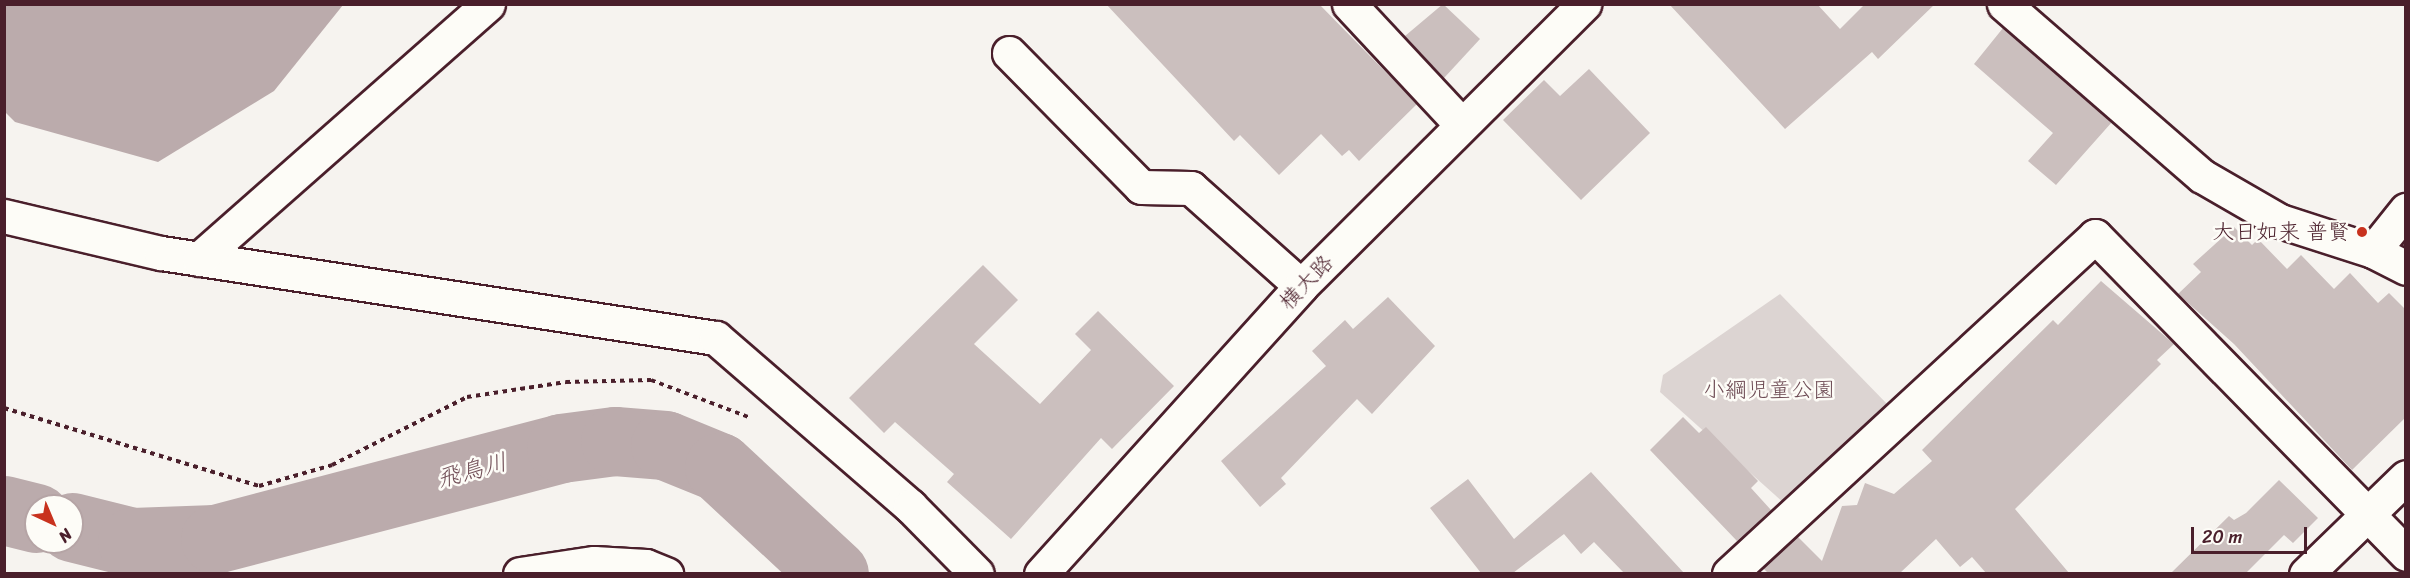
<!DOCTYPE html>
<html>
<head>
<meta charset="utf-8">
<style>
  body { margin:0 }
  #map { position:relative; width:2410px; height:578px; overflow:hidden; background:#f6f3ef; font-family:Sriracha,"Klee One",sans-serif }
  div>[style] { position:absolute }
  .green>* { inset:0; background:#dcd4d2 }
  .water>* { inset:0; background:#bbabac }
  .river>* { height:69px; margin:-34.5px; padding:0 34.5px; transform-origin:34.5px; border-radius:34.5px; background:#bbabac }
  .building>* { inset:0; background:#cbbfbe }
  .path>* { height:4px; margin-top:-2px; transform-origin:0; background:repeating-linear-gradient(90deg,#4a1f2b 0 4.5px,transparent 0 9px) }
  .roads { filter:drop-shadow(2px 0 #4a1f2b) drop-shadow(-2px 0 #4a1f2b) drop-shadow(0 2px #4a1f2b) drop-shadow(0 -2px #4a1f2b) }
  .minor>* { height:33px; margin:-16.5px; padding:0 16.5px; transform-origin:16.5px; border-radius:16.5px; background:#fdfcf7 }
  .dots>* { width:16px; height:16px; translate:-50% -50%; box-sizing:border-box; border:3px solid #fdfcf7; border-radius:50% }
  span { translate:-50% -50%; white-space:nowrap; text-align:center; line-height:1.15; -webkit-text-stroke:5px #fdfcf7; paint-order:stroke }
  .poi-label { font-size:22px; color:#4a1f2b }
  .right { translate:-100% -50%; text-align:right }
  .street-label { font-size:22px; color:#4a1f2b }
  .park-label { font-size:22px; color:#6e4c55 }
  .water-label { font-size:24px; color:#725058; font-style:italic }
  .frame { position:absolute; inset:0; border:6px solid #4a1f2b; pointer-events:none }
  .north { position:absolute; left:24px; top:494px; width:60px; height:60px; box-sizing:border-box; background:#fdfcf7; border:2px solid #b5a4a5; border-radius:50%; rotate:136deg; font-size:16px; font-weight:700; line-height:24px; text-align:center; color:#4a1f2b }
  .north::after { content:''; display:block; margin:auto; width:21px; height:27px; background:#c8321e; clip-path:polygon(50% 0,100% 100%,50% 72%,0 100%) }
  .scale { position:absolute; left:2191px; top:527px; width:116px; height:27px; box-sizing:border-box; border:3px solid #4a1f2b; border-top:0; padding-left:8px; font-size:18px; line-height:21px; white-space:nowrap; color:#4a1f2b; -webkit-text-stroke:4px #fdfcf7; paint-order:stroke }
</style>
</head>
<body>
<div id="map">
  <div class="green">
    <i style="clip-path:polygon(1780px 294px,1889px 406px,1785px 504px,1660px 392px,1663px 375px)"></i>
  </div>
  <div class="water">
    <i style="clip-path:polygon(4px 5px,5px 4px,343px 5px,274px 91px,158px 162px,15px 122px,5px 112px)"></i>
  </div>
  <div class="river">
    <i style="left:4px;top:510px;width:33px;rotate:14deg"></i>
    <i style="left:72px;top:527px;width:62px;rotate:14deg"></i>
    <i style="left:132px;top:542px;width:83px;rotate:-2.1deg"></i>
    <i style="left:215px;top:539px;width:358px;rotate:-14.7deg"></i>
    <i style="left:561px;top:448px;width:54px;rotate:-7.4deg"></i>
    <i style="left:615px;top:441px;width:50px;rotate:4.6deg"></i>
    <i style="left:665px;top:445px;width:58px;rotate:22.2deg"></i>
    <i style="left:719px;top:467px;width:157px;rotate:42.9deg"></i>
  </div>
  <div class="building">
    <i style="clip-path:polygon(1106px 4px,1319px 4px,1417px 104px,1359px 161px,1349px 150px,1342px 156px,1321px 134px,1279px 175px,1240px 135px,1234px 141px)"></i>
    <i style="clip-path:polygon(1443px 4px,1480px 39px,1444px 78px,1405px 36px)"></i>
    <i style="clip-path:polygon(1669px 4px,1817px 4px,1840px 29px,1865px 4px,1935px 4px,1878px 59px,1872px 52px,1785px 129px)"></i>
    <i style="clip-path:polygon(2003px 28px,2112px 122px,2056px 185px,2028px 161px,2053px 133px,1974px 64px)"></i>
    <i style="clip-path:polygon(1589px 69px,1650px 133px,1581px 200px,1503px 120px,1544px 80px,1560px 96px)"></i>
    <i style="clip-path:polygon(2234px 227px,2252px 245px,2258px 239px,2287px 269px,2301px 255px,2334px 289px,2350px 273px,2378px 303px,2389px 293px,2406px 310px,2406px 417px,2352px 470px,2234px 344px,2178px 294px,2201px 272px,2193px 264px)"></i>
    <i style="clip-path:polygon(983px 265px,1018px 300px,974px 344px,1040px 404px,1091px 350px,1075px 334px,1098px 311px,1174px 386px,1112px 449px,1101px 438px,1011px 539px,947px 482px,954px 474px,895px 422px,884px 433px,849px 398px)"></i>
    <i style="clip-path:polygon(2101px 281px,2174px 344px,2157px 360px,2161px 364px,2015px 509px,2069px 573px,1986px 573px,1972px 557px,1960px 567px,1936px 539px,1900px 573px,1768px 573px,1763px 568px,1797px 536px,1822px 561px,1842px 506px,1857px 505px,1865px 483px,1894px 494px,1932px 461px,1922px 450px,2053px 320px,2058px 325px)"></i>
    <i style="clip-path:polygon(1388px 297px,1435px 346px,1372px 414px,1357px 399px,1281px 478px,1286px 484px,1260px 507px,1221px 461px,1326px 366px,1312px 351px,1345px 320px,1353px 329px)"></i>
    <i style="clip-path:polygon(1683px 417px,1699px 433px,1706px 427px,1758px 481px,1751px 488px,1771px 510px,1737px 541px,1650px 450px)"></i>
    <i style="clip-path:polygon(1591px 472px,1684px 573px,1624px 573px,1594px 542px,1581px 554px,1564px 534px,1513px 573px,1481px 573px,1430px 508px,1468px 479px,1514px 539px)"></i>
    <i style="clip-path:polygon(2279px 480px,2318px 518px,2293px 543px,2284px 535px,2246px 573px,2171px 573px,2229px 516px,2234px 520px,2246px 513px)"></i>
  </div>
  <div class="path">
    <i style="left:4px;top:408px;width:267px;rotate:17deg"></i>
    <i style="left:259px;top:486px;width:76px;rotate:-16deg"></i>
    <i style="left:332px;top:465px;width:151px;rotate:-26.7deg"></i>
    <i style="left:467px;top:397px;width:100px;rotate:-8.6deg"></i>
    <i style="left:566px;top:382px;width:85px;rotate:-1.3deg"></i>
    <i style="left:651px;top:380px;width:107px;rotate:20.8deg"></i>
  </div>
  <div class="roads">
    <div class="minor">
      <i style="left:1349px;top:4px;width:164px;rotate:47deg"></i>
      <i style="left:2004px;top:4px;width:262px;rotate:41deg"></i>
      <i style="left:2202px;top:176px;width:90px;rotate:30deg"></i>
      <i style="left:2280px;top:221px;width:98px;rotate:17.9deg"></i>
      <i style="left:2373px;top:251px;width:37px;rotate:27deg"></i>
      <i style="left:1009px;top:53px;width:188px;rotate:45.4deg"></i>
      <i style="left:1141px;top:187px;width:50px;rotate:1.1deg"></i>
      <i style="left:1191px;top:188px;width:147px;rotate:41.7deg"></i>
      <i style="left:4px;top:216px;width:161px;rotate:13.3deg"></i>
      <i style="left:161px;top:253px;width:561px;rotate:8.71deg"></i>
      <i style="left:716px;top:338px;width:257px;rotate:40.9deg"></i>
      <i style="left:910px;top:506px;width:95px;rotate:45.4deg"></i>
      <i style="left:2373px;top:251px;width:53px;rotate:-51.2deg"></i>
      <i style="left:199px;top:259px;width:385px;rotate:-41.4deg"></i>
      <i style="left:520px;top:574px;width:75px;rotate:-8.5deg"></i>
      <i style="left:594px;top:563px;width:52px;rotate:3.3deg"></i>
      <i style="left:646px;top:566px;width:22px;rotate:22deg"></i>
      <i style="left:1041px;top:574px;width:388px;rotate:-47.9deg"></i>
      <i style="left:1301px;top:286px;width:400px;rotate:-44.9deg"></i>
      <i style="left:1729px;top:574px;width:498px;rotate:-42.7deg"></i>
      <i style="left:2095px;top:236px;width:445px;rotate:45.6deg"></i>
      <i style="left:2306px;top:574px;width:139px;rotate:-44.1deg"></i>
    </div>
  </div>
  <div class="dots">
    <i style="left:2362px;top:232px;background:#c8321e"></i>
  </div>
  <div class="poi-label">
    <span class="right" style="left:2350px;top:232px">大日如来 普賢</span>
  </div>
  <div class="street-label">
    <span style="left:1306px;top:282px;rotate:-46deg">横大路</span>
  </div>
  <div class="park-label">
    <span style="left:1769px;top:390px">小綱児童公園</span>
  </div>
  <div class="water-label">
    <span style="left:472px;top:471px;rotate:-15deg">飛鳥川</span>
  </div>
  <div class="frame"></div>
  <div class="north">N</div>
  <div class="scale">20 m</div>
</div>
</body>
</html>
